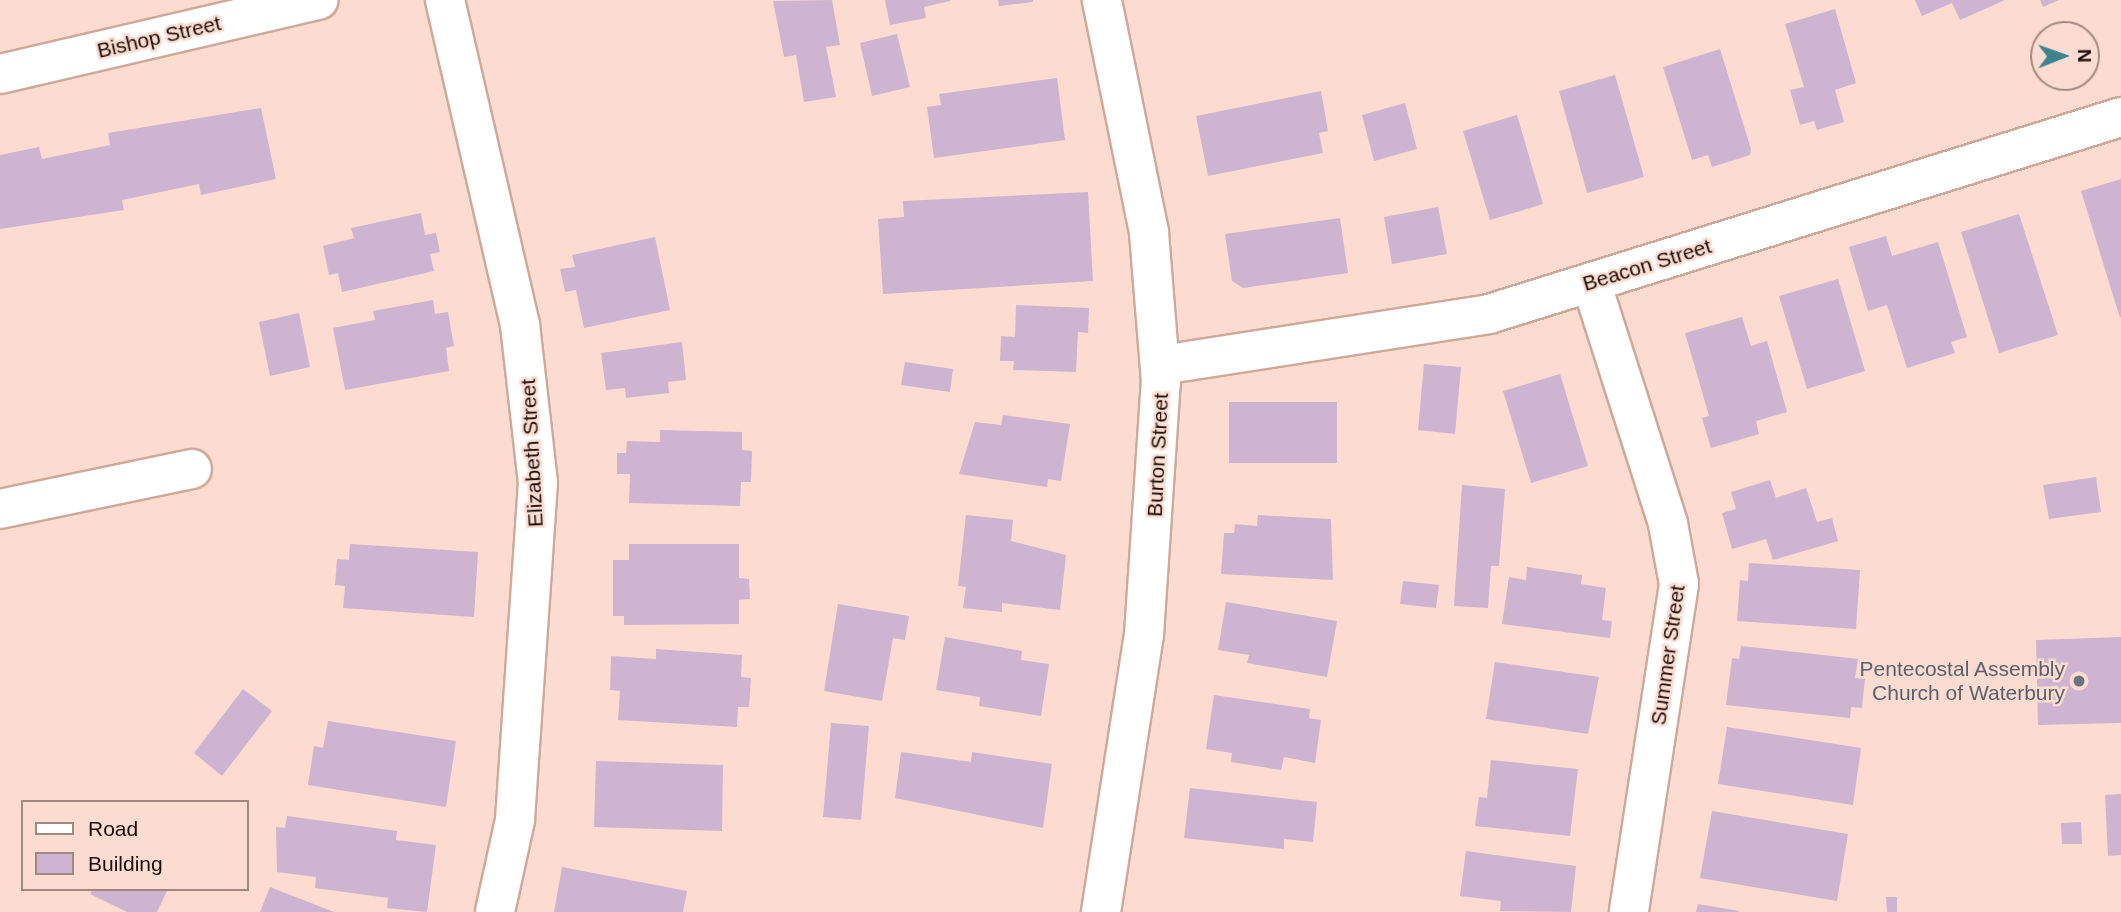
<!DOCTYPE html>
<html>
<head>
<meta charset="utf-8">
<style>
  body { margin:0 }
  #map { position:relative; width:2121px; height:912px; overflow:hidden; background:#fcdcd0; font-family:Arial,sans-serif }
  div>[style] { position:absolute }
  .building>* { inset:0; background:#ceb4d0 }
  .roads { filter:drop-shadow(2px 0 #cea99a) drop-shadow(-2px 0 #cea99a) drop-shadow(0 2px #cea99a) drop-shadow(0 -2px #cea99a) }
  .minor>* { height:38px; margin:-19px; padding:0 19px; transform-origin:19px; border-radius:19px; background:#fff }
  .dots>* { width:19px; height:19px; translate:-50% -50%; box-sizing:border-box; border:4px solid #fcdcd0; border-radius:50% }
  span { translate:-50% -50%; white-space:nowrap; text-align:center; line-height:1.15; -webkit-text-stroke:5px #fcdcd0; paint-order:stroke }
  .street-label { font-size:21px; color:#1a0d08 }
  .worship-label { font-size:21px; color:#5b616d }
  .right { translate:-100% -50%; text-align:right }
  .legend { position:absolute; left:21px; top:800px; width:228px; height:91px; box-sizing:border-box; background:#fcdcd0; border:2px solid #a28980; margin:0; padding:9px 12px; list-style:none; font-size:21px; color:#1a0d08 }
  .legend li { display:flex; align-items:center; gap:14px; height:35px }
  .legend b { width:35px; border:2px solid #a28980 }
  .north { position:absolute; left:2030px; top:21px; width:70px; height:70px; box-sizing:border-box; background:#fcdcd0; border:2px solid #a28980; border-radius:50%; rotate:89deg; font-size:19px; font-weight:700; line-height:28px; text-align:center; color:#1a0d08 }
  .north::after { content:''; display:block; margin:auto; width:24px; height:32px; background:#3e848f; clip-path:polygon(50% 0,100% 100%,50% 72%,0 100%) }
</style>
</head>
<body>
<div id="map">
  <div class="building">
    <i style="clip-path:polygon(832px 0,840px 45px,826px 47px,836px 97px,804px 102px,796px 55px,784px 57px,773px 1px)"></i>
    <i style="clip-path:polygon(885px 0,950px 0,950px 1px,924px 7px,926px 18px,890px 25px)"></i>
    <i style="clip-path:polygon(998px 0,1033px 0,1033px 2px,999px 6px)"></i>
    <i style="clip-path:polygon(1915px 0,2005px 0,1960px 20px,1952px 3px,1922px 16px)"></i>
    <i style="clip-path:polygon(2040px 0,2059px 0,2043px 7px)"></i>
    <i style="clip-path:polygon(1835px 9px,1856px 83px,1835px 90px,1844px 122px,1817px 130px,1814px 121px,1800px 125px,1790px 90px,1804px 87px,1785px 24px)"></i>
    <i style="clip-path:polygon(897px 34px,910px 87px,872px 96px,860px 43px)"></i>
    <i style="clip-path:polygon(1720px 49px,1751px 149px,1750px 155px,1712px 167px,1708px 155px,1692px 160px,1663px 67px)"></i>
    <i style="clip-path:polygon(1615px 75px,1644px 177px,1587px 193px,1559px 91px)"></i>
    <i style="clip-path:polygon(1057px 78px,1065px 140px,934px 158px,927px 107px,941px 105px,939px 94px)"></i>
    <i style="clip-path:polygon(1321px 91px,1328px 131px,1319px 133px,1323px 153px,1208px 176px,1196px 116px)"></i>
    <i style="clip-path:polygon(1405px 103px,1417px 149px,1374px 161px,1362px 115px)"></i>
    <i style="clip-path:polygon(261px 108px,276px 179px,201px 195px,199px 184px,122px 200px,124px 210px,0 229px,0 155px,39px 147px,42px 159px,110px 145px,108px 133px)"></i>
    <i style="clip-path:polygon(1517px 115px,1543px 204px,1490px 220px,1463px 131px)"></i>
    <i style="clip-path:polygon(2121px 179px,2121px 317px,2120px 318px,2081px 191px)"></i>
    <i style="clip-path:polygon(1088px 192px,1093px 281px,883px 294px,878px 219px,904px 217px,903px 201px)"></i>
    <i style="clip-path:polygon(1438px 207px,1447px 254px,1392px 264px,1384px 217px)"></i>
    <i style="clip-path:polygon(421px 213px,425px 235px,436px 233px,440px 252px,430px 254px,434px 271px,342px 292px,338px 273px,329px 275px,323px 246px,354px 238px,351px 228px)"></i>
    <i style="clip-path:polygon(2019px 214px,2058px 335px,1999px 353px,1961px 232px)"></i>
    <i style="clip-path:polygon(1340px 218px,1348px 273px,1243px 288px,1232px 281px,1225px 234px)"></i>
    <i style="clip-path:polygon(1886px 236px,1892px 256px,1938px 242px,1967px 337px,1951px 342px,1955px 353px,1907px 368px,1887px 305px,1868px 311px,1849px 247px)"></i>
    <i style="clip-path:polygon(655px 237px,670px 310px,584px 328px,576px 290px,565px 292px,560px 269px,575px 267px,572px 255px)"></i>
    <i style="clip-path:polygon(1838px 279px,1865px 371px,1807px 389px,1779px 296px)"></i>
    <i style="clip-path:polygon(433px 300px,435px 314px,448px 312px,454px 346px,446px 348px,449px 371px,345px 390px,333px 328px,375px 320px,373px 311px)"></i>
    <i style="clip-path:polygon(1016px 305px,1089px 308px,1088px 333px,1078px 332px,1076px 372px,1013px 370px,1014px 361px,1000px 361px,1001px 336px,1015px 337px)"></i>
    <i style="clip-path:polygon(299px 313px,310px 367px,270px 376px,259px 322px)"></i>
    <i style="clip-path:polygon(1742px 317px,1751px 346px,1767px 341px,1787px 412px,1756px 421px,1759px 434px,1711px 448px,1702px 418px,1709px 416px,1685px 333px)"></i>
    <i style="clip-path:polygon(682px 342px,686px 380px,668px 382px,669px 393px,626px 398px,625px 388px,606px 390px,601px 353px)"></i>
    <i style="clip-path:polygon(905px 362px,953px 369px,950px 392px,901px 385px)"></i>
    <i style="clip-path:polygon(1424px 364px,1461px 367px,1455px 434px,1418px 430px)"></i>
    <i style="clip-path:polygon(1560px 374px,1588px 466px,1531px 483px,1503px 391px)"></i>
    <i style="clip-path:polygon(1229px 402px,1337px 402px,1337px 463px,1229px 463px)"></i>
    <i style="clip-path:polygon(1003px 415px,1070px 424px,1061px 481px,1048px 479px,1047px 487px,959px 474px,975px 422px,1001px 425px)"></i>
    <i style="clip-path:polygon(660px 430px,742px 432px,742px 450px,752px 451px,751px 482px,741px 482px,740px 506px,629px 503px,630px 474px,617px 474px,617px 453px,626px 453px,627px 441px,660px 442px)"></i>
    <i style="clip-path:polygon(2096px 477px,2101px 512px,2049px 519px,2043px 485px)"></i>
    <i style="clip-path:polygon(1770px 480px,1776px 498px,1806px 488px,1817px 522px,1832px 518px,1838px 541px,1773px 560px,1766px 539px,1732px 549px,1722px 513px,1736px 509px,1731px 492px)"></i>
    <i style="clip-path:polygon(1462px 485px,1505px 489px,1499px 566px,1491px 566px,1488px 608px,1454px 606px)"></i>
    <i style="clip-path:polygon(966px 515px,1013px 520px,1011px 541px,1066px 555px,1060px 610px,1002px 603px,1002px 612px,963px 608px,966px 587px,958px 586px)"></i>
    <i style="clip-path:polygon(1258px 515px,1331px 519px,1333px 580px,1221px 574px,1224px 533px,1234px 533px,1235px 524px,1257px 526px)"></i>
    <i style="clip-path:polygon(350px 544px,478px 552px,474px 617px,343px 608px,345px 586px,335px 585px,337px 559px,349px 560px)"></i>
    <i style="clip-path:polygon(629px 544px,739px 544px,739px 578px,749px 579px,750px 599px,739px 600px,739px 624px,624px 625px,624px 616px,613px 616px,613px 560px,629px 560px)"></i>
    <i style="clip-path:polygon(1749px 563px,1860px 570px,1856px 629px,1737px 621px,1740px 580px,1748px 581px)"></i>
    <i style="clip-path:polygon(1527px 567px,1582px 575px,1581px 584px,1606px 588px,1602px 620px,1612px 621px,1610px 638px,1502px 624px,1509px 577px,1526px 580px)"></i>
    <i style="clip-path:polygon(1403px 581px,1439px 585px,1436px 608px,1400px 604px)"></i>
    <i style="clip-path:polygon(1226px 602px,1337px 621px,1327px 677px,1247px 663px,1249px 655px,1218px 650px)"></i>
    <i style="clip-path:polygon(838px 604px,909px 616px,905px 640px,893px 638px,882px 701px,824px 691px)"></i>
    <i style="clip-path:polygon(945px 637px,1022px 651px,1021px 660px,1049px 664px,1041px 716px,979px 706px,980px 697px,936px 690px)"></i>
    <i style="clip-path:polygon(2121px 637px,2121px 723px,2038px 725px,2036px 640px)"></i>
    <i style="clip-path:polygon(1741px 646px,1858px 659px,1855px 678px,1865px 679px,1862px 708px,1851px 707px,1850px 718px,1726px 705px,1732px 658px,1739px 659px)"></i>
    <i style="clip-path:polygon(656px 649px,742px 655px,741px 677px,751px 678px,749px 707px,738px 707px,737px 727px,618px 720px,620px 691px,610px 690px,611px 656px,656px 659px)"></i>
    <i style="clip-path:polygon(1495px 662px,1599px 677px,1588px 734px,1486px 719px)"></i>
    <i style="clip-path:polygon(243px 689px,272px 711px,222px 776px,194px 753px)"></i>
    <i style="clip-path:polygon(1214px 695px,1310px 709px,1309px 718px,1321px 720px,1315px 763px,1284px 757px,1281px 770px,1231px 762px,1232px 753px,1206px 749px)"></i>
    <i style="clip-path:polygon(328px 721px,456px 741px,446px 807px,308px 785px,314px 746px,323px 748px)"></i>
    <i style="clip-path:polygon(831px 723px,869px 726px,861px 820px,823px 817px)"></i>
    <i style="clip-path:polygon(1727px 727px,1861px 748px,1853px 805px,1718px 784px)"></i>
    <i style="clip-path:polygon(901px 752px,971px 762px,972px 752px,1052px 764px,1043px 828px,895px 798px)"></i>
    <i style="clip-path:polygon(1491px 760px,1578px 769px,1570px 836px,1475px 826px,1479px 797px,1487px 798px)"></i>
    <i style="clip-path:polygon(596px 761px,723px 765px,722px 831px,594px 827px)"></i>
    <i style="clip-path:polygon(1190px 788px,1317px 802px,1313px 842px,1284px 839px,1284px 849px,1184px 838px)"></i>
    <i style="clip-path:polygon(2121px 794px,2121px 855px,2108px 856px,2105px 795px)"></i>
    <i style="clip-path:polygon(1712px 811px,1848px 834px,1837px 901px,1700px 878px)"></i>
    <i style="clip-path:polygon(287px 816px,397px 831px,396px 840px,436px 845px,427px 912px,387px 908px,388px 898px,315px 888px,316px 877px,277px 872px,276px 827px,285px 828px)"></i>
    <i style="clip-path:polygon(2081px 822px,2082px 844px,2062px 844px,2061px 823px)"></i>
    <i style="clip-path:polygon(1466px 851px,1576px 866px,1571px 912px,1500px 911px,1501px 901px,1460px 896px)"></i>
    <i style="clip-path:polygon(562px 867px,687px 891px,683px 912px,554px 912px)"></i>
    <i style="clip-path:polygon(270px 887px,334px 912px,260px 912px)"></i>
    <i style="clip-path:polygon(93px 889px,168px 889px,157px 912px,127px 912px,90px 894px)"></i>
    <i style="clip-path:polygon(1886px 897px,1897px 897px,1897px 912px,1887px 912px)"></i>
    <i style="clip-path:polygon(1698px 904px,1739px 911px,1738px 912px,1696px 912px)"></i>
  </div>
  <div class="roads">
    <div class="minor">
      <i style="left:445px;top:0;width:334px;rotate:77deg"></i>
      <i style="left:520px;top:325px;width:158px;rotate:83.5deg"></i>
      <i style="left:538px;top:482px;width:339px;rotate:93.9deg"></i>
      <i style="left:515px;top:820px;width:94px;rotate:102.3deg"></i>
      <i style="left:0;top:74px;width:327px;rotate:-13.1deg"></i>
      <i style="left:1591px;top:282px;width:254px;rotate:72.3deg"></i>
      <i style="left:1668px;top:524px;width:61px;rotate:79.6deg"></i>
      <i style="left:1679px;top:584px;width:332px;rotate:98.7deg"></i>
      <i style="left:1161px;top:365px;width:332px;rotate:-8.8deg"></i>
      <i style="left:1489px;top:314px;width:662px;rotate:-17.31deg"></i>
      <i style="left:0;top:509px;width:196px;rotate:-11.8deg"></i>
      <i style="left:1101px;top:912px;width:280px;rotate:-81.2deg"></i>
      <i style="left:1144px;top:635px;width:254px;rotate:-86.2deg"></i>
      <i style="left:1161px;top:382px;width:150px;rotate:-94.6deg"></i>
      <i style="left:1149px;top:232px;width:237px;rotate:-101.5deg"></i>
    </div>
  </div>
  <div class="dots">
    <i style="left:2079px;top:681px;background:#6b7280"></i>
  </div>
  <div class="street-label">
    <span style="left:159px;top:37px;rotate:-13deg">Bishop Street</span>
    <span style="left:1647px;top:265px;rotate:-17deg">Beacon Street</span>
    <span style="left:532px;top:453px;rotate:-93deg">Elizabeth Street</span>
    <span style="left:1158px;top:455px;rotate:-87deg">Burton Street</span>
    <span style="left:1668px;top:655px;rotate:-82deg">Summer Street</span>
  </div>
  <div class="worship-label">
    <span class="right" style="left:2065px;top:681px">Pentecostal Assembly<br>Church of Waterbury</span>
  </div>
  <ul class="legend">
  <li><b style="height:9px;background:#fff"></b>Road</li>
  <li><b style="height:19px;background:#ceb4d0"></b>Building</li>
  </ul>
  <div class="north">N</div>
</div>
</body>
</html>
